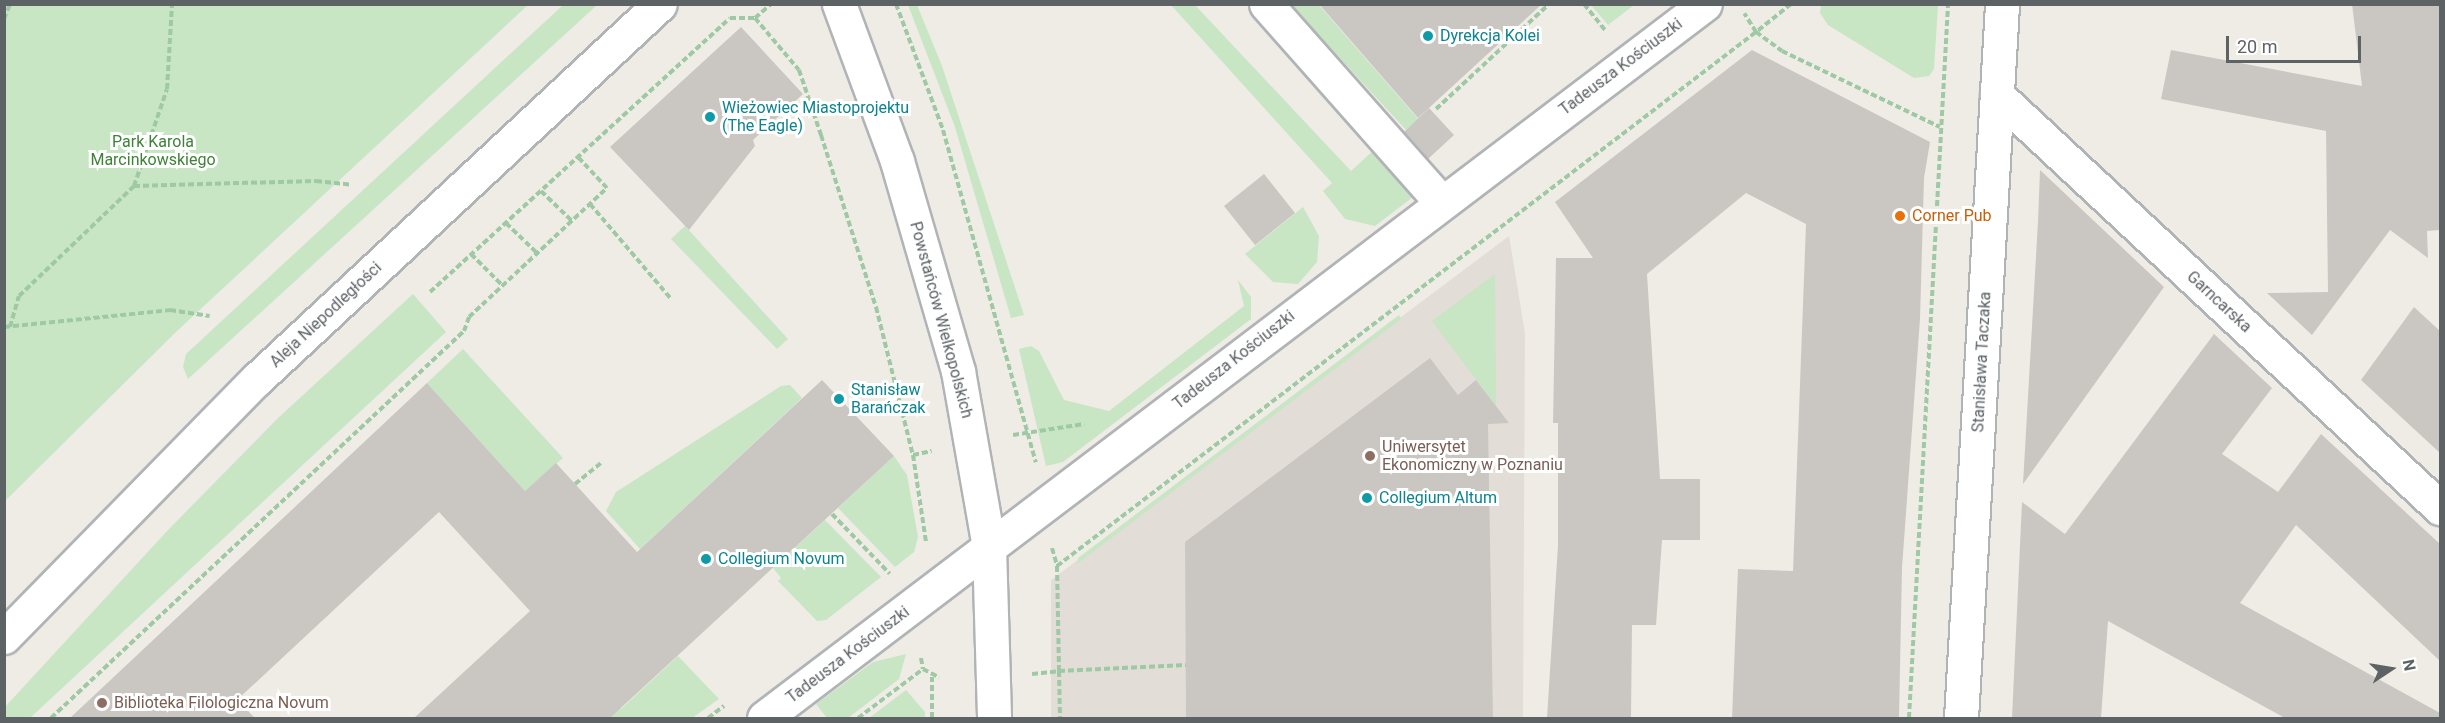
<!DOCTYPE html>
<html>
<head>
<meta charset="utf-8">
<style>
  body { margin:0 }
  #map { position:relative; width:2445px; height:723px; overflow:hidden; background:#efece6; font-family:Roboto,sans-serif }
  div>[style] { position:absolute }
  .education>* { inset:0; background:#e2ddd7 }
  .green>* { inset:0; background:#c8e5c4 }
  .building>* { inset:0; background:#cac7c2 }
  .path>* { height:4px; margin-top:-2px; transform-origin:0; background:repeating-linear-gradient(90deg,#9ec9a4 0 6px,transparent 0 9px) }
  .roads { filter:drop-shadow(2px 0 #b1b4b7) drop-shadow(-2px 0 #b1b4b7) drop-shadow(0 2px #b1b4b7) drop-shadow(0 -2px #b1b4b7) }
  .minor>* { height:33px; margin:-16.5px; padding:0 16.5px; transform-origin:16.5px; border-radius:16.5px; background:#fff }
  .dots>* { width:16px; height:16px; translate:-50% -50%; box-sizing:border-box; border:3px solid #fff; border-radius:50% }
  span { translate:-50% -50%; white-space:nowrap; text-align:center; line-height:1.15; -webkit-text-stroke:6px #fff; paint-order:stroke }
  .culture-label { font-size:16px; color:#0d838f }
  .left { translate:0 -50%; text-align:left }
  .street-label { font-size:16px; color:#5d6265 }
  .park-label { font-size:16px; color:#3f8238 }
  .food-label { font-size:16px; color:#c56008 }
  .education-label { font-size:16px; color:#785e54 }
  .frame { position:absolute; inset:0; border:6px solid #5d6265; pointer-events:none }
  .north { position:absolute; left:2361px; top:639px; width:60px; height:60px; -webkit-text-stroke:4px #fff; paint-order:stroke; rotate:78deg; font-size:16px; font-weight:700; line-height:24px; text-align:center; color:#5d6265 }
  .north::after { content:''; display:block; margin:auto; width:21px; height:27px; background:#5d6265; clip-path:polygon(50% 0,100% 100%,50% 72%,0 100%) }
  .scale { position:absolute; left:2226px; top:36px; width:135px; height:27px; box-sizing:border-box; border:3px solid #5d6265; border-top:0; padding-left:8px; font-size:18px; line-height:21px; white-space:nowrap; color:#5d6265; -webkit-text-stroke:4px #fff; paint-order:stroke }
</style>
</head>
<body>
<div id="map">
  <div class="education">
    <i style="clip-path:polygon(1509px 236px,1525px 333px,1523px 718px,1051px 718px,1051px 580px)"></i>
  </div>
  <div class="green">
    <i style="clip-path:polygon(5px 4px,528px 4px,528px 5px,177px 331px,5px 501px)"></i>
    <i style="clip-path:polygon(563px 5px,597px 5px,188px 379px,183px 367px,186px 354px)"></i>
    <i style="clip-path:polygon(908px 5px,917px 5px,942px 66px,1024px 315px,1011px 318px,955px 127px)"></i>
    <i style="clip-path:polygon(1171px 5px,1195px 5px,1351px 171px,1376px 148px,1409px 183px,1413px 197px,1375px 226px,1345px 219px,1323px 191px,1332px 183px)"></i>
    <i style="clip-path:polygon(1291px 5px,1319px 5px,1418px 119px,1406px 130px)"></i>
    <i style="clip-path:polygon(1591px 5px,1634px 5px,1608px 25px)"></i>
    <i style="clip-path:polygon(1821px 5px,1938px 5px,1934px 69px,1929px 76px,1914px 78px,1828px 25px,1820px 13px)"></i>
    <i style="clip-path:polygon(1303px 207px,1319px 236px,1317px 262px,1298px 284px,1273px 282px,1245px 254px)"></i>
    <i style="clip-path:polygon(685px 226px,788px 339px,777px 349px,671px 239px)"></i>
    <i style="clip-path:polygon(1495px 274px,1496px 406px,1432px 321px)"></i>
    <i style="clip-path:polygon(1238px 280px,1251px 297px,1251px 319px,1063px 462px,1046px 466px,1019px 349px,1031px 346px,1039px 351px,1064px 400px,1109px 411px,1244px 306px)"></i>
    <i style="clip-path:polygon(413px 294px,446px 332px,30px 718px,5px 718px,5px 707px,168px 530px,277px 419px)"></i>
    <i style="clip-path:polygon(1399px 315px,1401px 319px,1077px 564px,1078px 558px)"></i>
    <i style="clip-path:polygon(463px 349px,563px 458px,525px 491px,427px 383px)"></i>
    <i style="clip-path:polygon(790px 385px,802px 398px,640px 549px,606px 511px,616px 492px,781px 386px)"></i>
    <i style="clip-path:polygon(894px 456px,907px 475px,918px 537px,914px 552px,895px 567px,838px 508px)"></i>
    <i style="clip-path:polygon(825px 520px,881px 577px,826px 620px,817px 621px,778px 581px,781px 578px,773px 568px)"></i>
    <i style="clip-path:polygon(567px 652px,621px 709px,678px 656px,719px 699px,692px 718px,574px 718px,538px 679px)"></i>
    <i style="clip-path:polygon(906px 654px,899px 679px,848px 718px,827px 718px,816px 704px,873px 662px)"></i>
    <i style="clip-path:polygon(906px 690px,925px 712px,925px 718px,869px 718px)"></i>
  </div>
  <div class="building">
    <i style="clip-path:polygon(1319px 4px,1542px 4px,1418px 118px)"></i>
    <i style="clip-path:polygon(2352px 4px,2440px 4px,2440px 230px,2427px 231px,2428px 258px,2390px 230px,2312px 335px,2267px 293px,2328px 292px,2326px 131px,2161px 99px,2171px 50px,2362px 86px)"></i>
    <i style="clip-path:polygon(741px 27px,803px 94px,753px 140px,755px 146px,689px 230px,610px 147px)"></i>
    <i style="clip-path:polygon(1752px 50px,1930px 142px,1924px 178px,1920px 319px,1902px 568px,1899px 718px,1732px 718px,1738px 569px,1793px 571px,1806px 224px,1746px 193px,1647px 274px,1660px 479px,1700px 479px,1700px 540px,1662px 540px,1656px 625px,1632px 625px,1631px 718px,1547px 718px,1558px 545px,1558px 423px,1553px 423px,1556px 258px,1593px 258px,1555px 202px)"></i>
    <i style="clip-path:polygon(1429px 108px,1454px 135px,1428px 159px,1404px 132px)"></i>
    <i style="clip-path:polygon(2040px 170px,2164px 287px,2023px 484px,2038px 221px)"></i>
    <i style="clip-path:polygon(1264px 174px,1295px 213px,1255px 245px,1224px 206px)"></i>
    <i style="clip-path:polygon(2414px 307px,2440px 331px,2440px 453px,2361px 380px)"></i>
    <i style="clip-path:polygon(2214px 334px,2272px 388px,2222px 454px,2278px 492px,2321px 434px,2440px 544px,2440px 661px,2296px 525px,2240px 603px,2440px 713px,2440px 718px,2285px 718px,2108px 621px,2101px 718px,2012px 718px,2022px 502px,2065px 534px)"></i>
    <i style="clip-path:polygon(1430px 358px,1458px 395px,1476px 380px,1509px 423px,1488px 424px,1493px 718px,1186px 718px,1185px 542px)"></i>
    <i style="clip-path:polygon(822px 380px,894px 456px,610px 718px,414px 718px,530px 611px,439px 512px,237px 700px,255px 718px,70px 718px,427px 383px,525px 491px,556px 463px,637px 552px)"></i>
  </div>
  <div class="path">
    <i style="left:896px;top:4px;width:134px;rotate:69.5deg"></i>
    <i style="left:943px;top:130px;width:345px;rotate:74.4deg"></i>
    <i style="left:1584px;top:4px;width:35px;rotate:51deg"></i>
    <i style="left:1791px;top:4px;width:45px;rotate:141.3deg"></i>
    <i style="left:1756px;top:32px;width:32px;rotate:36deg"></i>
    <i style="left:1782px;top:51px;width:175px;rotate:25.7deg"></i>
    <i style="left:755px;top:18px;width:68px;rotate:49.8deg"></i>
    <i style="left:799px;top:70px;width:69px;rotate:71.3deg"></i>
    <i style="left:821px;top:135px;width:181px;rotate:72.3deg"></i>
    <i style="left:876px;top:307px;width:153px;rotate:76deg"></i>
    <i style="left:913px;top:455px;width:88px;rotate:81.5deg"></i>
    <i style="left:4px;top:19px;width:16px;rotate:-68deg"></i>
    <i style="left:1436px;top:109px;width:154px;rotate:-42.9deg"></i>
    <i style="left:134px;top:186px;width:182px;rotate:-1.6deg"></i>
    <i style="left:316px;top:181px;width:36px;rotate:6deg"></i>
    <i style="left:541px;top:191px;width:43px;rotate:44.1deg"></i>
    <i style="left:590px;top:204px;width:125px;rotate:49.5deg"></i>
    <i style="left:506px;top:223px;width:43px;rotate:44.1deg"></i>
    <i style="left:471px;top:254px;width:44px;rotate:45deg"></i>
    <i style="left:430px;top:292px;width:406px;rotate:-42.4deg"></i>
    <i style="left:730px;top:18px;width:25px"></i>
    <i style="left:755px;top:18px;width:21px;rotate:-41deg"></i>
    <i style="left:4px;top:327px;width:167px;rotate:-5.8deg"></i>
    <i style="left:170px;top:310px;width:40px;rotate:8.5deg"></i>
    <i style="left:10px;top:327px;width:32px;rotate:-74deg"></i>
    <i style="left:19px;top:296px;width:159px;rotate:-43.7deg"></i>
    <i style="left:134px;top:186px;width:102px;rotate:-71.2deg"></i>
    <i style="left:167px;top:89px;width:85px;rotate:-86.6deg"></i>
    <i style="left:1013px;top:435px;width:72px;rotate:-8.8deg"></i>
    <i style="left:913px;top:455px;width:19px;rotate:-12deg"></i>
    <i style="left:575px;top:484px;width:33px;rotate:-39deg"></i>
    <i style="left:832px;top:514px;width:83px;rotate:46deg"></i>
    <i style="left:1052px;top:548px;width:19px;rotate:74deg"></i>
    <i style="left:1057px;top:566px;width:105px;rotate:88.9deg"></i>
    <i style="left:1059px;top:671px;width:127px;rotate:-2.7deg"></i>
    <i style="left:1057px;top:566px;width:880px;rotate:-37.38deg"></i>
    <i style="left:1756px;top:32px;width:22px;rotate:-122deg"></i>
    <i style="left:921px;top:658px;width:11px;rotate:80deg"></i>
    <i style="left:923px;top:669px;width:18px;rotate:27deg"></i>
    <i style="left:1032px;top:674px;width:27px;rotate:-6deg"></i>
    <i style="left:1059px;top:671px;width:47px;rotate:88.8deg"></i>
    <i style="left:51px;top:718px;width:566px;rotate:-43.14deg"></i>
    <i style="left:464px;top:331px;width:15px;rotate:-70deg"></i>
    <i style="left:469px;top:317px;width:189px;rotate:-43.1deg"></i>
    <i style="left:607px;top:188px;width:42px;rotate:-133.1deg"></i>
    <i style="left:708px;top:718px;width:20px;rotate:-37deg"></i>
    <i style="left:858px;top:718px;width:81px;rotate:-37deg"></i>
    <i style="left:932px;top:718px;width:41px;rotate:-90deg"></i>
    <i style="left:1909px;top:718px;width:715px;rotate:-86.87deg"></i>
  </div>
  <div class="roads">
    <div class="minor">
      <i style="left:839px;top:4px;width:167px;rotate:69.7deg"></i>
      <i style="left:897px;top:161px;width:219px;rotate:73.8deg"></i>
      <i style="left:958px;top:371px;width:179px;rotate:80deg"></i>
      <i style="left:989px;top:547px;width:171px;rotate:88.3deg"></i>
      <i style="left:1266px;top:4px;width:264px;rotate:48.5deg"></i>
      <i style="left:1997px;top:95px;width:606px;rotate:42.99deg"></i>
      <i style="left:4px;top:637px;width:361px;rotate:-45.6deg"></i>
      <i style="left:257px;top:379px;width:550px;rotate:-42.94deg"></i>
      <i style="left:764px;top:718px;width:1181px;rotate:-37.19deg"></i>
      <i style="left:1961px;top:718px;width:715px;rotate:-86.71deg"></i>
    </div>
  </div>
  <div class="dots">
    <i style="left:1428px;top:36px;background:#0f9aa8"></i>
    <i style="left:710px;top:117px;background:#0f9aa8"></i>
    <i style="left:1900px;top:216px;background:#e8710a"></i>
    <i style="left:839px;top:399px;background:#0f9aa8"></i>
    <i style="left:1370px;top:456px;background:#8d6e63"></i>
    <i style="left:1367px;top:498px;background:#0f9aa8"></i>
    <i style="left:706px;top:559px;background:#0f9aa8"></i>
    <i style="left:102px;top:703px;background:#8d6e63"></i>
  </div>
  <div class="culture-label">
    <span class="left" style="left:1440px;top:36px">Dyrekcja Kolei</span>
    <span class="left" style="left:722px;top:117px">Wieżowiec Miastoprojektu<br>(The Eagle)</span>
    <span class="left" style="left:851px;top:399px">Stanisław<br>Barańczak</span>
    <span class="left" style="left:1379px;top:498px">Collegium Altum</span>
    <span class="left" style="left:718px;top:559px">Collegium Novum</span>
  </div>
  <div class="street-label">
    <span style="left:1621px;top:67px;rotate:-37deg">Tadeusza Kościuszki</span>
    <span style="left:2219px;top:302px;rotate:43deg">Garncarska</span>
    <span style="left:326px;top:315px;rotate:-43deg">Aleja Niepodległości</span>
    <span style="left:941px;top:320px;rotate:75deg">Powstańców Wielkopolskich</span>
    <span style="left:1234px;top:360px;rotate:-38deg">Tadeusza Kościuszki</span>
    <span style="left:1982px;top:362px;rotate:-87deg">Stanisława Taczaka</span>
    <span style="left:848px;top:655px;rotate:-37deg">Tadeusza Kościuszki</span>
  </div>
  <div class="park-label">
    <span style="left:153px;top:151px">Park Karola<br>Marcinkowskiego</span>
  </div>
  <div class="food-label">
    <span class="left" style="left:1912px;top:216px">Corner Pub</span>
  </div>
  <div class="education-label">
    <span class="left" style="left:1382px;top:456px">Uniwersytet<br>Ekonomiczny w Poznaniu</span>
    <span class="left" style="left:114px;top:703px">Biblioteka Filologiczna Novum</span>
  </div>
  <div class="frame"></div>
  <div class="north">N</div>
  <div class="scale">20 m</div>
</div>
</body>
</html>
